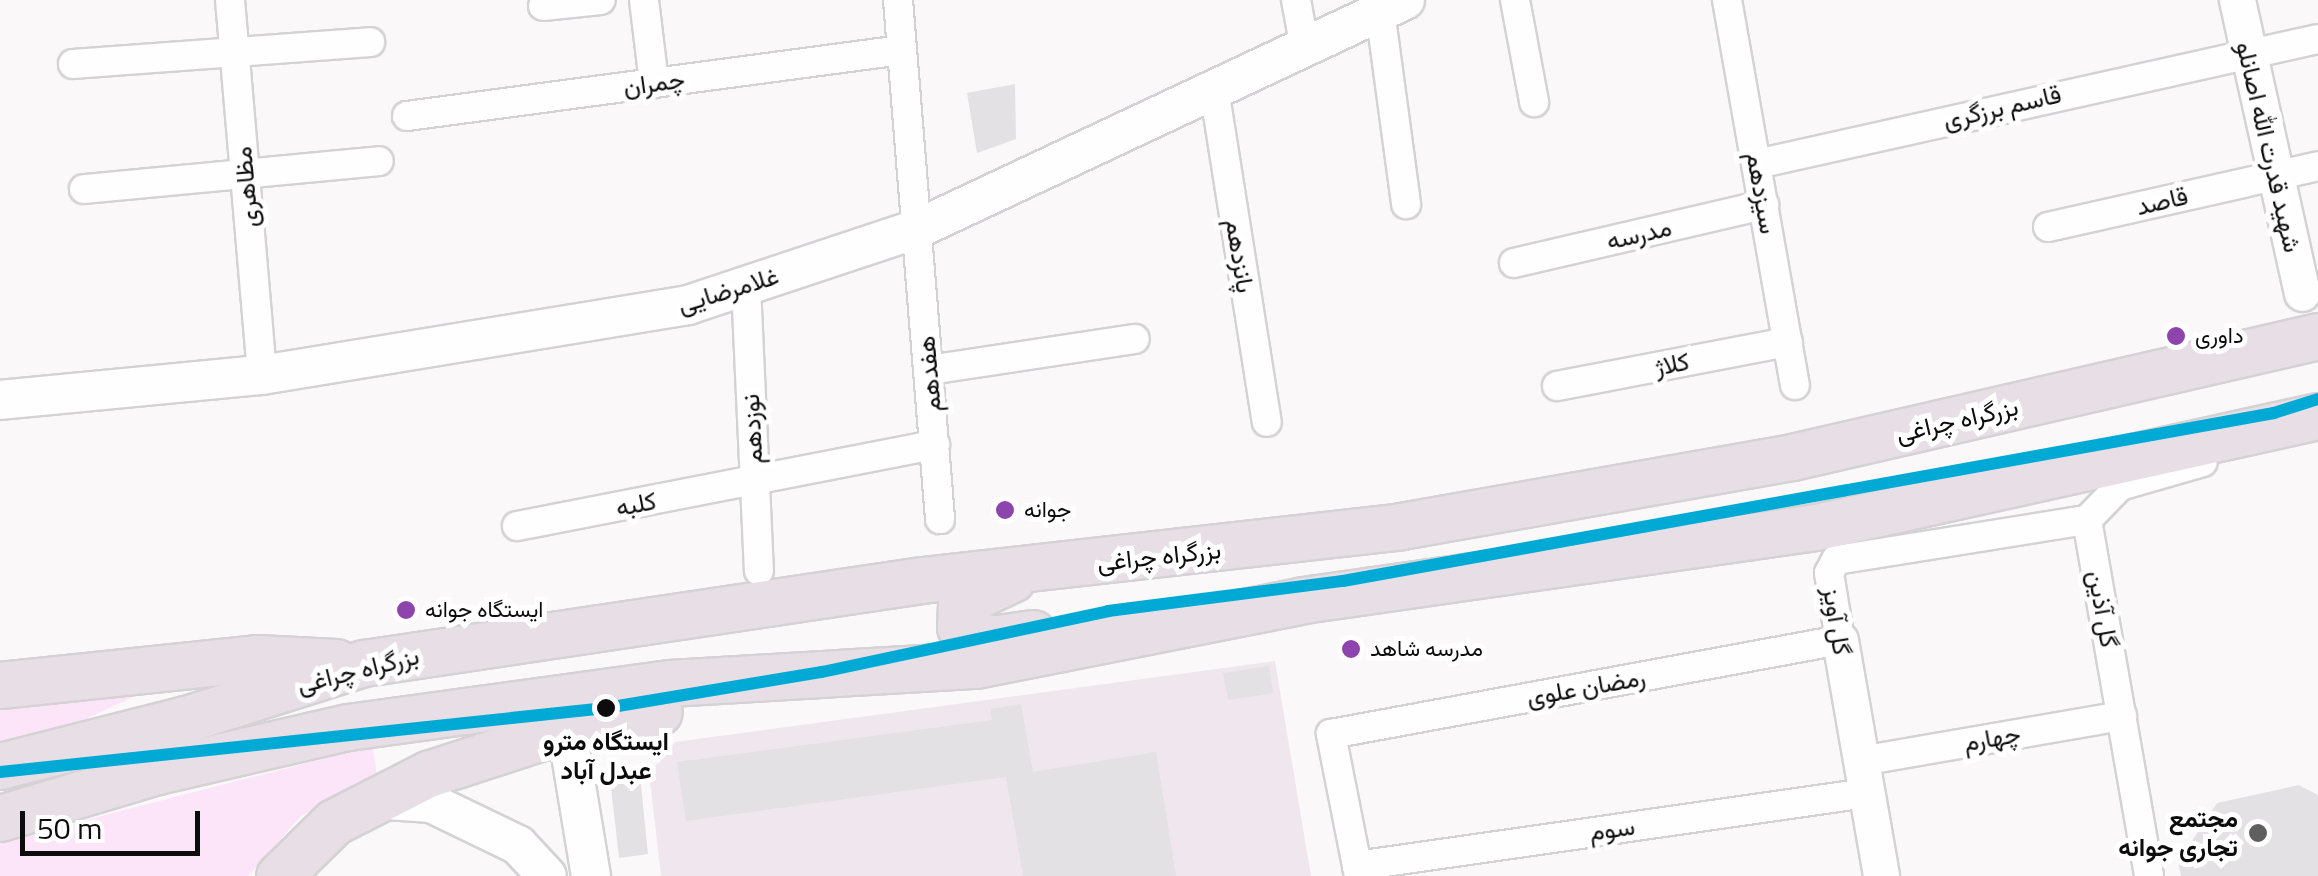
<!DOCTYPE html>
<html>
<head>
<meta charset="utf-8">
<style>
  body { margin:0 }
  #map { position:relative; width:2318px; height:876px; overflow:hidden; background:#fbf8fa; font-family:"Titillium Web",Vazirmatn,sans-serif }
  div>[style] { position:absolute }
  .built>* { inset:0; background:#efe7ed }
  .green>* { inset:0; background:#fce5f8 }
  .building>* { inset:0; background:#e3e1e3 }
  .roads { filter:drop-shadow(2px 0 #d4d2d4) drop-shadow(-2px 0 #d4d2d4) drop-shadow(0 2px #d4d2d4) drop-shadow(0 -2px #d4d2d4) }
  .minor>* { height:28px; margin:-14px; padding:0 14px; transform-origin:14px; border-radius:14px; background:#fefefe }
  .tertiary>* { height:35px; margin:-17.5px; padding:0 17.5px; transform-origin:17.5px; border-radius:17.5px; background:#fefefe }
  .secondary>* { height:38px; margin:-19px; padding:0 19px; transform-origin:19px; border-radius:19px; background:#fefefe }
  .trunk>* { height:45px; margin:-22.5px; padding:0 22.5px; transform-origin:22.5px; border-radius:22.5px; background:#e8dee6 }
  .metro-1>* { height:12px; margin:-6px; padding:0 6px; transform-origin:6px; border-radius:6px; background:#00aad4 }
  .dots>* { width:28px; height:28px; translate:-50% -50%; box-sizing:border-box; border:5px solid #fff; border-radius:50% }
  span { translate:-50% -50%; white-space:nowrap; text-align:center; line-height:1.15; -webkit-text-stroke:10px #fff; paint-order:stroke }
  .bus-label { font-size:22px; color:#0d0c0d }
  .left { translate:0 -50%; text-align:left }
  .street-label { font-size:25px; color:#0d0c0d }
  .stop-label { font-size:25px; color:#0d0c0d; font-weight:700 }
  .poi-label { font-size:25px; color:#0d0c0d; font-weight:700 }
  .right { translate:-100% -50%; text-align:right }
  .scale { position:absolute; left:20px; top:811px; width:180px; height:45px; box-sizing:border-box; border:5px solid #0d0c0d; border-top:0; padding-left:12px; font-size:30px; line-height:35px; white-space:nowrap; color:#0d0c0d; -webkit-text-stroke:8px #fff; paint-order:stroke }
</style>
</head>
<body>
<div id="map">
  <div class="built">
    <i style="clip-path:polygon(1275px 661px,1311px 876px,661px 876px,649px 773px,675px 742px)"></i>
  </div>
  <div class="green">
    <i style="clip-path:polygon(146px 691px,49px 736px,0 751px,0 700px)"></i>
    <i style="clip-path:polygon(373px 746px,377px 777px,301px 816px,248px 876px,0 876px,0 842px)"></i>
  </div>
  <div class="building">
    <i style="clip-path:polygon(1015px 84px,1016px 139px,977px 153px,967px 93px)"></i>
    <i style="clip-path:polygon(1269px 666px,1273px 693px,1228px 700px,1223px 673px)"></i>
    <i style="clip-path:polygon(1021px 704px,1033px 772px,1156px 752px,1176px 876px,1023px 876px,1006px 777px,686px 821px,677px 762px,992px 720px,990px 709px)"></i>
    <i style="clip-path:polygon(640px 776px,648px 854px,619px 858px,610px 779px)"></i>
    <i style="clip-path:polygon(2299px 785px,2318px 795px,2318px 876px,2181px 876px,2178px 862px,2217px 803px)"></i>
  </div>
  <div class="roads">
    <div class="minor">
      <i style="left:230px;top:0;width:376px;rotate:85.1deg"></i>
      <i style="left:644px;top:0;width:84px;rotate:83.1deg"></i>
      <i style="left:898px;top:0;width:521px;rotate:85.37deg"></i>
      <i style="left:1296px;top:0;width:44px;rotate:79.5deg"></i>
      <i style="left:1515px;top:0;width:104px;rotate:79.4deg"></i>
      <i style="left:1727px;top:0;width:391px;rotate:80deg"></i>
      <i style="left:543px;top:6px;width:58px;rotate:-5.9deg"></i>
      <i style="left:1380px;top:11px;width:195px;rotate:82.3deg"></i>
      <i style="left:73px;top:64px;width:298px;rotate:-4.2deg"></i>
      <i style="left:1214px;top:89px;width:337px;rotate:81deg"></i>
      <i style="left:407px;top:116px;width:499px;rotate:-7.6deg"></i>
      <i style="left:1757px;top:164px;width:575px;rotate:-12.56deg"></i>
      <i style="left:84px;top:189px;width:296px;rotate:-5.4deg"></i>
      <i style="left:2048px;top:227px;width:277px;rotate:-12.7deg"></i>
      <i style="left:1514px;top:263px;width:257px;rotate:-13.1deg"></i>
      <i style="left:746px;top:286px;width:285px;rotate:87.4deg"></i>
      <i style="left:929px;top:370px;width:208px;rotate:-8.6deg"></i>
      <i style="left:1557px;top:386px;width:235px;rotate:-10.8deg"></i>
      <i style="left:2087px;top:520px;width:361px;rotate:80.1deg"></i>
      <i style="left:2087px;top:520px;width:47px;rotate:-45.9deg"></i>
      <i style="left:2120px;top:486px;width:86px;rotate:-16.1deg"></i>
      <i style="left:517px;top:526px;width:426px;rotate:-11deg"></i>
      <i style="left:1861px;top:761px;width:265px;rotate:-9.8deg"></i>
      <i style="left:1357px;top:866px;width:514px;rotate:-8.16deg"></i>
      <i style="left:1359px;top:876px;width:145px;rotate:-101.2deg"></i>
      <i style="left:1331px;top:734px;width:518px;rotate:-10.46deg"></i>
      <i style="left:1840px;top:640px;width:68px;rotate:-99.3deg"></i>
      <i style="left:1829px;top:573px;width:15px;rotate:-62deg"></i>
      <i style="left:1836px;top:560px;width:254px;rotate:-9.1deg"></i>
    </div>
    <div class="tertiary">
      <i style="left:2237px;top:0;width:300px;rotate:77.5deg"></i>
      <i style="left:1840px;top:640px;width:240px;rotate:80.1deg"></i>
    </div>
    <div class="secondary">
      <i style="left:0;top:400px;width:263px;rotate:-5.5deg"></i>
      <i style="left:262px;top:375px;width:432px;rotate:-9.3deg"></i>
      <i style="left:688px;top:305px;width:241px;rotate:-18.4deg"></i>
      <i style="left:917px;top:229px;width:539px;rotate:-25.14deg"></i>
      <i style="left:567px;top:731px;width:147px;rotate:80.6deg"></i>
      <i style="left:373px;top:799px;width:58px;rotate:3.9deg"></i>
      <i style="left:431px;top:803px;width:97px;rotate:25.8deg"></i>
      <i style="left:518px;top:845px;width:42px;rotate:46.9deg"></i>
    </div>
    <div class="trunk">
      <i style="left:1012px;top:579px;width:56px;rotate:154.8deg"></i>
      <i style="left:961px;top:603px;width:24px;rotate:92deg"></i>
      <i style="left:960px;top:627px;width:33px;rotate:21deg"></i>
      <i style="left:991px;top:639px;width:42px;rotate:-8.1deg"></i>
      <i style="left:0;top:685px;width:258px;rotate:-6deg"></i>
      <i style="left:257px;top:658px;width:79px;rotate:2.9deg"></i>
      <i style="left:0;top:766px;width:192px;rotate:-14.2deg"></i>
      <i style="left:186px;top:719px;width:187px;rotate:-17.5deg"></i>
      <i style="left:364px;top:663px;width:564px;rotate:-8.46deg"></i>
      <i style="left:922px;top:580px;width:482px;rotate:-6.4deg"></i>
      <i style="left:1401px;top:526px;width:397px;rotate:-10deg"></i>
      <i style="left:1792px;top:457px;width:540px;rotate:-12.95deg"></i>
      <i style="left:0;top:818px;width:164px;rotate:-16.7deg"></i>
      <i style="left:157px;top:771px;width:196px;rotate:-13deg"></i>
      <i style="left:348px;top:727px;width:324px;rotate:-7.8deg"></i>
      <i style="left:669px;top:683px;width:308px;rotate:-3.4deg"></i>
      <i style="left:976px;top:665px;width:333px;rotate:-11.2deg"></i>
      <i style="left:1303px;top:600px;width:518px;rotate:-8.1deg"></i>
      <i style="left:1816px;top:527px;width:514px;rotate:-12.47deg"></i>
      <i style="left:279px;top:876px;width:77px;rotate:-44.5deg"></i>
      <i style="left:334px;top:822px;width:106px;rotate:-27.1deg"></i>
      <i style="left:428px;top:774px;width:126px;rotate:-18deg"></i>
      <i style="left:548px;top:735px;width:113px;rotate:-11.7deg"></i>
    </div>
  </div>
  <div class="metro-1">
    <i style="left:0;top:772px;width:609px;rotate:-6.03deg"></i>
    <i style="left:606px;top:708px;width:219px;rotate:-9.5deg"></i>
    <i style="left:822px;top:672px;width:292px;rotate:-12deg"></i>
    <i style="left:1108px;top:611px;width:237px;rotate:-7.3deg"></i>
    <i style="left:1343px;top:581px;width:946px;rotate:-10.23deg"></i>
    <i style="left:2274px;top:413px;width:46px;rotate:-17.7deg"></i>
  </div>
  <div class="dots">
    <i style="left:2176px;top:336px;background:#8e44ad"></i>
    <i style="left:1005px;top:510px;background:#8e44ad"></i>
    <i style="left:406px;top:610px;background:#8e44ad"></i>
    <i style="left:1351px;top:649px;background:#8e44ad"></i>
    <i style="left:606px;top:708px;background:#0d0c0d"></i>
    <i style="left:2258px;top:833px;background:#605f60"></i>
  </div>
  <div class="bus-label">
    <span class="left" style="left:2195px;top:336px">داوری</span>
    <span class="left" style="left:1024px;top:510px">جوانه</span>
    <span class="left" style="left:425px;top:610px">ایستگاه جوانه</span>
    <span class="left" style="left:1370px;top:649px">مدرسه شاهد</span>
  </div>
  <div class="street-label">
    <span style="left:654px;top:83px;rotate:-8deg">چمران</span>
    <span style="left:2002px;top:107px;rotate:-13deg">قاسم برزگری</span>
    <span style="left:2269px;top:147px;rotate:77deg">شهید قدرت الله اصانلو</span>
    <span style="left:246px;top:187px;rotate:-95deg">مظاهری</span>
    <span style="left:1762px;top:193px;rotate:80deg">سیزدهم</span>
    <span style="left:2162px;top:201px;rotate:-13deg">قاصد</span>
    <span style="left:1639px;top:234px;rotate:-13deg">مدرسه</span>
    <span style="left:1240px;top:256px;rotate:81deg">پانزدهم</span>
    <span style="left:728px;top:290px;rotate:-17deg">غلامرضایی</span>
    <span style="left:1672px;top:364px;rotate:-11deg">کلاژ</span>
    <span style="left:929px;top:374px;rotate:-95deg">هفدهم</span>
    <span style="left:1957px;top:420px;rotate:-13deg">بزرگراه چراغی</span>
    <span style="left:752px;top:429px;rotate:-93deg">نوزدهم</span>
    <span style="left:636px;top:504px;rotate:-11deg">کلبه</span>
    <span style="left:1159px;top:556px;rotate:-6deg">بزرگراه چراغی</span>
    <span style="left:2103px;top:609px;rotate:80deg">گل آذین</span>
    <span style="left:1837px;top:621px;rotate:81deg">گل آویز</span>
    <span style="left:358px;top:670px;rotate:-14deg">بزرگراه چراغی</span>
    <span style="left:1586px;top:687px;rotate:-10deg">رمضان علوی</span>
    <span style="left:1992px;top:738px;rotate:-10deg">چهارم</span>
    <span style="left:1612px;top:829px;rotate:-8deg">سوم</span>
  </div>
  <div class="stop-label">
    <span style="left:606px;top:756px">ایستگاه مترو<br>عبدل آباد</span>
  </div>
  <div class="poi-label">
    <span class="right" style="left:2238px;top:833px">مجتمع<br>تجاری جوانه</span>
  </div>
  <div class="scale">50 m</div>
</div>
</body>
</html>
